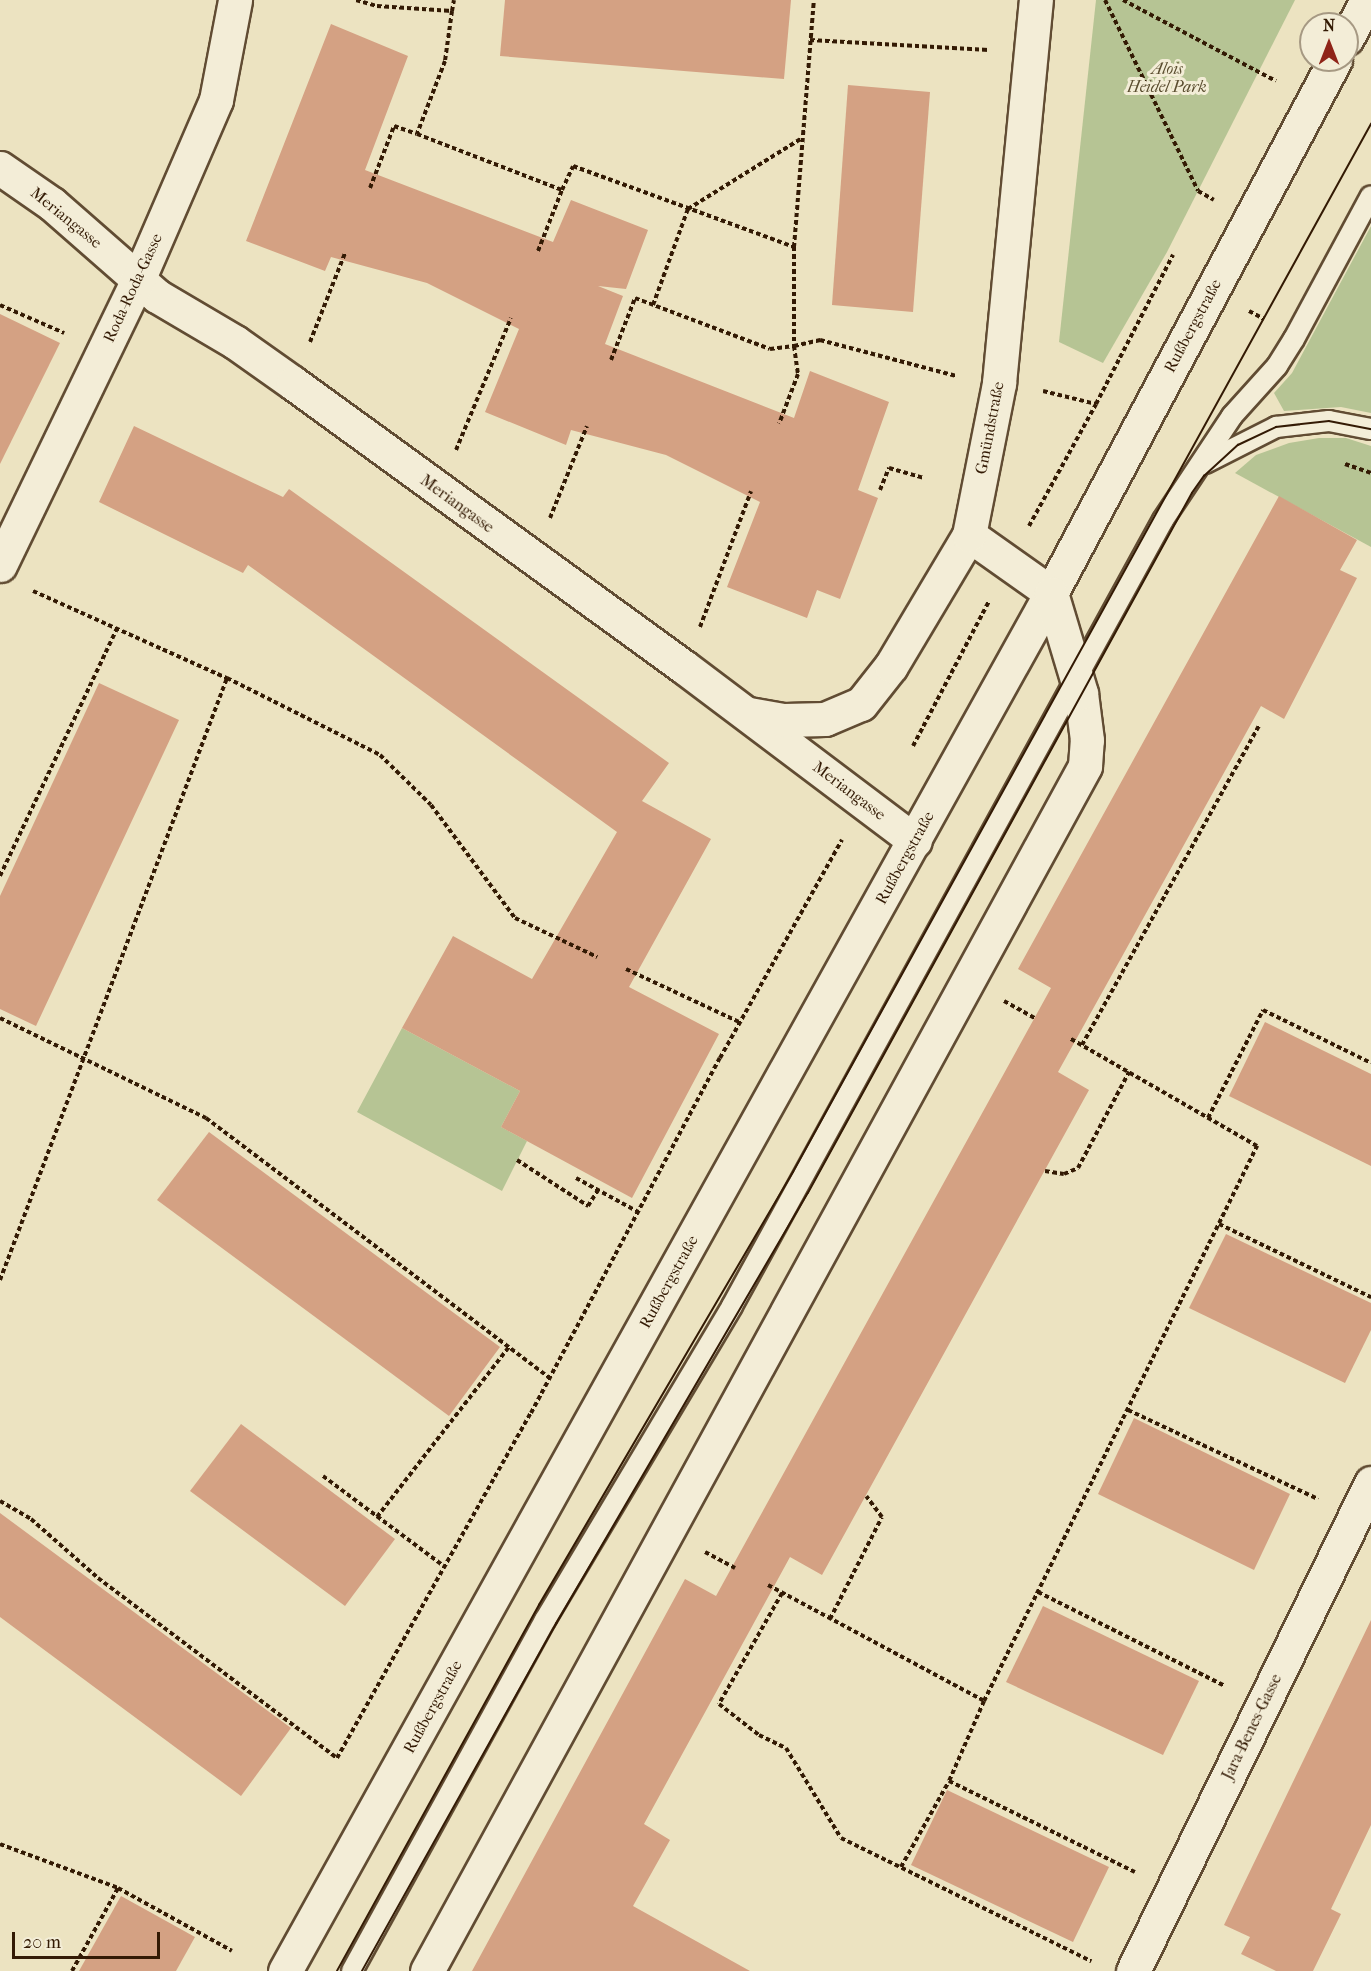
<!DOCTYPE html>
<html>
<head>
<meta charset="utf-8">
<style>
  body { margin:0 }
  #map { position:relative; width:1371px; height:1971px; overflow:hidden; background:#ece3c1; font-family:"IM FELL French Canon",serif }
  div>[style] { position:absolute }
  .green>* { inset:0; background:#b6c494 }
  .building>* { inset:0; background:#d4a183 }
  .path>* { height:4px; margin-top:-2px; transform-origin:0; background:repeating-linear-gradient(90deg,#331a04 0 4.5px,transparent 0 7.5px) }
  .roads { filter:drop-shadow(2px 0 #614c33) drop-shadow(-2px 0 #614c33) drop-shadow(0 2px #614c33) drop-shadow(0 -2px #614c33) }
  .lane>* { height:20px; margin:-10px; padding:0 10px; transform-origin:10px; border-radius:10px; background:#f3edd7 }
  .street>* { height:33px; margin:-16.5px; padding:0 16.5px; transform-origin:16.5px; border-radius:16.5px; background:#f3edd7 }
  .secondary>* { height:33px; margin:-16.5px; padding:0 16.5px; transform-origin:16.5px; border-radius:16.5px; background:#f3edd7 }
  .tram>* { height:1.5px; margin:-0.75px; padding:0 0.75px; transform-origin:0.75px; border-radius:0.75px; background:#331a04 }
  span { translate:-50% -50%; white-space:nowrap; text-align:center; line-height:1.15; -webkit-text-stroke:6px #f3edd7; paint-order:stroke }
  .park-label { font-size:16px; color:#5a4d2f; font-style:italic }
  .street-label { font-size:16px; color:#331a04 }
  .north { position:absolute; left:1299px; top:12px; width:60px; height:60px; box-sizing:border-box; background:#f3edd7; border:2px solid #a69983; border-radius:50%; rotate:0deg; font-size:16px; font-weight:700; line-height:24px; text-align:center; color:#331a04 }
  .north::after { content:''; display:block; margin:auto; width:21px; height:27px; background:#8f2418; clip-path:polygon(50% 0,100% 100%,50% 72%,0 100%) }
  .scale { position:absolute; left:12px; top:1932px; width:148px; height:27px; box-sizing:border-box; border:3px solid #331a04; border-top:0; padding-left:8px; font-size:18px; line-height:21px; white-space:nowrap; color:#331a04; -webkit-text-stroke:4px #f3edd7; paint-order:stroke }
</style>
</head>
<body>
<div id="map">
  <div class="green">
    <i style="clip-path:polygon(1096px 0,1295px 0,1167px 252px,1103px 363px,1059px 342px)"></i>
    <i style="clip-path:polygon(1371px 226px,1371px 413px,1341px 407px,1284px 411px,1274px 393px,1292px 373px)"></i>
    <i style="clip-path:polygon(1319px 438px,1346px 438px,1371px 446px,1371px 547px,1235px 473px,1256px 455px,1289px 443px)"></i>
    <i style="clip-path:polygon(402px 1028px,520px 1091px,501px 1127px,527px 1141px,502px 1191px,357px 1112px)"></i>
  </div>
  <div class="building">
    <i style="clip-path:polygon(505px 0,791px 0,784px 79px,500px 56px)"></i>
    <i style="clip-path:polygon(331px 24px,408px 56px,365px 170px,553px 242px,571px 200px,648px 230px,626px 289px,598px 286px,623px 296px,605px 344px,794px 418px,810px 371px,889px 402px,858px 490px,878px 498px,840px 599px,817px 590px,807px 618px,727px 587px,760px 502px,666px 455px,571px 430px,566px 445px,485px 412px,519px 329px,427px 283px,331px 257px,325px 271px,246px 241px)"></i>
    <i style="clip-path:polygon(848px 85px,930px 92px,913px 312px,832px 305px)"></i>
    <i style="clip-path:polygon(0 314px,60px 343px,0 464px)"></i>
    <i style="clip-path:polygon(134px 426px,283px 497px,289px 489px,669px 763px,642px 801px,711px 839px,629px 987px,719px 1034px,632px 1198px,501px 1127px,520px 1091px,402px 1028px,453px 936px,532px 979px,617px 832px,248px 565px,243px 573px,99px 502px)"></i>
    <i style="clip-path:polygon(1279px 496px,1357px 540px,1340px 570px,1357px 578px,1284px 719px,1261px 706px,1058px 1072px,1089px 1090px,822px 1575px,790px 1557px,644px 1824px,670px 1840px,633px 1906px,750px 1971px,472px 1971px,685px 1579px,716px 1596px,1051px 988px,1018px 969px)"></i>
    <i style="clip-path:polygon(99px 683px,179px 720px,36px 1026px,0 1009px,0 896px)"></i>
    <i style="clip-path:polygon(1265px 1022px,1371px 1074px,1371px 1166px,1229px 1096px)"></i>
    <i style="clip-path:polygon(209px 1132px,500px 1347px,449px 1416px,157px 1200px)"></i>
    <i style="clip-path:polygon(1226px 1234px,1371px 1303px,1371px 1330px,1345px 1383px,1189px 1308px)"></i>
    <i style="clip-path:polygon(1134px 1418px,1290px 1494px,1254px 1570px,1098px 1494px)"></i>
    <i style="clip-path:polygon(241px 1424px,395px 1539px,345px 1606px,190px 1491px)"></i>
    <i style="clip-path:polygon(0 1513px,291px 1728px,241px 1796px,0 1617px)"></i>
    <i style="clip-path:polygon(1043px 1606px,1199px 1681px,1163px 1755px,1006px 1682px)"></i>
    <i style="clip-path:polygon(1371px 1620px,1371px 1825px,1331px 1909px,1341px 1914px,1313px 1971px,1276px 1971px,1241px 1954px,1250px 1937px,1224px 1925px)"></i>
    <i style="clip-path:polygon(947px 1790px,1109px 1867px,1073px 1942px,911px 1865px)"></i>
    <i style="clip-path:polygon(121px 1896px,195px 1937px,176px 1971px,79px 1971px)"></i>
  </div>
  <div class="path">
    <i style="left:356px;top:0;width:22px;rotate:16deg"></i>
    <i style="left:377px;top:6px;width:75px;rotate:3.8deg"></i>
    <i style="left:452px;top:11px;width:11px;rotate:-80deg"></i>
    <i style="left:1105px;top:0;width:212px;rotate:64deg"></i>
    <i style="left:1198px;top:191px;width:18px;rotate:29deg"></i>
    <i style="left:1123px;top:0;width:173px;rotate:27.9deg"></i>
    <i style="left:452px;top:11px;width:50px;rotate:98deg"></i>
    <i style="left:445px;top:61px;width:78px;rotate:111deg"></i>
    <i style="left:417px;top:134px;width:155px;rotate:21.1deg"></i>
    <i style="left:562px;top:190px;width:26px;rotate:-65deg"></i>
    <i style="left:573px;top:166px;width:235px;rotate:20.1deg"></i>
    <i style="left:794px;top:247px;width:248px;rotate:-85.4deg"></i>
    <i style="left:810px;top:40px;width:179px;rotate:3.2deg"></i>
    <i style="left:370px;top:188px;width:66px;rotate:-68.8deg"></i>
    <i style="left:394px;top:126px;width:24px;rotate:19deg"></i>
    <i style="left:794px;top:247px;width:99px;rotate:90deg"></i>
    <i style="left:794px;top:346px;width:27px;rotate:-13deg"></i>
    <i style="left:820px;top:340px;width:141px;rotate:14.8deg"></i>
    <i style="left:538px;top:251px;width:66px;rotate:-68.5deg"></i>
    <i style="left:0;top:305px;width:70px;rotate:23.6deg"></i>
    <i style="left:653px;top:305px;width:102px;rotate:-70deg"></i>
    <i style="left:688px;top:209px;width:134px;rotate:-31.9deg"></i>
    <i style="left:1249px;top:311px;width:17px;rotate:28deg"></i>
    <i style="left:310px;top:342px;width:96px;rotate:-68.5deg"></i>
    <i style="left:611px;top:360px;width:66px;rotate:-68.8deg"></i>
    <i style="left:635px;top:298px;width:144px;rotate:20.7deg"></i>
    <i style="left:770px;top:349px;width:24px;rotate:-7deg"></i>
    <i style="left:794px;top:346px;width:28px;rotate:82deg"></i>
    <i style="left:798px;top:374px;width:53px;rotate:110.8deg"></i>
    <i style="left:1043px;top:391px;width:55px;rotate:13.8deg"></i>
    <i style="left:1096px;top:404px;width:168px;rotate:-62.7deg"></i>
    <i style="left:456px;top:450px;width:143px;rotate:-67.4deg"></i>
    <i style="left:1345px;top:464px;width:28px;rotate:19deg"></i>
    <i style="left:880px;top:490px;width:24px;rotate:-68deg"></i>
    <i style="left:889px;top:468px;width:35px;rotate:16deg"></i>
    <i style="left:550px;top:518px;width:99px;rotate:-68.1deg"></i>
    <i style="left:1029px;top:526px;width:139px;rotate:-61.2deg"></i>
    <i style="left:33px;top:591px;width:213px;rotate:24.2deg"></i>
    <i style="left:227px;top:678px;width:171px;rotate:26.7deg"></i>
    <i style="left:380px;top:755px;width:71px;rotate:44.4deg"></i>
    <i style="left:431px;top:805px;width:141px;rotate:53.4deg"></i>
    <i style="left:515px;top:918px;width:91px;rotate:25.4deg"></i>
    <i style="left:700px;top:627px;width:145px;rotate:-69.4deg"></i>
    <i style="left:913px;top:746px;width:164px;rotate:-62.3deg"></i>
    <i style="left:0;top:876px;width:273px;rotate:-64.7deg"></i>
    <i style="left:626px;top:969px;width:125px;rotate:25.1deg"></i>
    <i style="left:1004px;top:1001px;width:37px;rotate:29deg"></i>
    <i style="left:0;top:1018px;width:229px;rotate:25.9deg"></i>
    <i style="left:206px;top:1118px;width:431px;rotate:37.1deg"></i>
    <i style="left:1082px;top:1045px;width:367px;rotate:-61deg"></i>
    <i style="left:1208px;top:1118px;width:121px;rotate:-63deg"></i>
    <i style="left:1263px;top:1010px;width:120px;rotate:26.1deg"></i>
    <i style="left:517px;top:1160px;width:85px;rotate:32.9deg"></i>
    <i style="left:588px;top:1206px;width:19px;rotate:-58deg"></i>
    <i style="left:1045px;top:1171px;width:19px;rotate:9deg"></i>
    <i style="left:1064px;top:1174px;width:15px;rotate:-23deg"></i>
    <i style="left:1078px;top:1168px;width:109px;rotate:-62deg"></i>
    <i style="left:576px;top:1178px;width:71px;rotate:28.7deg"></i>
    <i style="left:1219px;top:1224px;width:169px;rotate:25.7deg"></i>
    <i style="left:0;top:1280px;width:643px;rotate:-69.34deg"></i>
    <i style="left:1128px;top:1410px;width:210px;rotate:25.1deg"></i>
    <i style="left:323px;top:1476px;width:152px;rotate:36.7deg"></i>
    <i style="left:0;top:1501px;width:36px;rotate:30deg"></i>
    <i style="left:31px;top:1519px;width:89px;rotate:41.4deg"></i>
    <i style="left:98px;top:1578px;width:299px;rotate:37deg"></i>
    <i style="left:337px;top:1758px;width:396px;rotate:-60.7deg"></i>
    <i style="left:531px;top:1413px;width:402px;rotate:-62deg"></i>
    <i style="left:720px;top:1058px;width:250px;rotate:-60.8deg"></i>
    <i style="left:377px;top:1517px;width:215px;rotate:-52.2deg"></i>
    <i style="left:705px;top:1552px;width:34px;rotate:28deg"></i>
    <i style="left:768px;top:1585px;width:245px;rotate:28.2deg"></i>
    <i style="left:984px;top:1701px;width:87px;rotate:113.6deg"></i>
    <i style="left:949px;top:1781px;width:207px;rotate:26.1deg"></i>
    <i style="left:1038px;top:1592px;width:209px;rotate:26.7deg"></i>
    <i style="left:782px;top:1593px;width:128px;rotate:119.6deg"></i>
    <i style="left:719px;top:1704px;width:51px;rotate:37.8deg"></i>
    <i style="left:759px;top:1735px;width:30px;rotate:26deg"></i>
    <i style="left:786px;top:1748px;width:105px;rotate:58.6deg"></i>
    <i style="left:841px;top:1838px;width:279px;rotate:26.2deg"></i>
    <i style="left:830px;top:1619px;width:114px;rotate:-63deg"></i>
    <i style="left:882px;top:1517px;width:26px;rotate:-127deg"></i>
    <i style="left:984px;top:1701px;width:619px;rotate:-63.81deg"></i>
    <i style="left:1257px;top:1146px;width:217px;rotate:-150.1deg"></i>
    <i style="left:0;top:1844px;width:126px;rotate:20.4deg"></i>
    <i style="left:901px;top:1867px;width:98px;rotate:-60.8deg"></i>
    <i style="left:72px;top:1971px;width:95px;rotate:-61deg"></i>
    <i style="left:118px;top:1888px;width:130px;rotate:28.9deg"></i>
  </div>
  <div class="roads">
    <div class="lane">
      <i style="left:1205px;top:463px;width:80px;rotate:-26.9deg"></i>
      <i style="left:1276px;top:427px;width:53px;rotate:-6.5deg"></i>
      <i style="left:1329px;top:421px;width:43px;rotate:10.8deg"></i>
      <i style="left:352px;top:1971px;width:401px;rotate:-61.2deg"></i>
      <i style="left:545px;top:1620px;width:365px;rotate:-59.2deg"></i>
      <i style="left:732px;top:1306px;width:896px;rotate:-61.26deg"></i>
      <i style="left:1163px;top:520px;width:125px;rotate:-56.4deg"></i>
      <i style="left:1232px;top:416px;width:67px;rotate:-48deg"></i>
      <i style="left:1277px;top:366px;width:32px;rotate:-58deg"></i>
      <i style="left:1294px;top:339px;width:162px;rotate:-61.7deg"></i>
    </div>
    <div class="street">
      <i style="left:0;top:168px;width:63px;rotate:34.7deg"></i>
      <i style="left:52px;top:204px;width:140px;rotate:41.2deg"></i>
      <i style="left:157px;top:296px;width:91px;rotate:30.5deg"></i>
      <i style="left:235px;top:342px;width:71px;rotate:35.3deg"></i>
      <i style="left:293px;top:383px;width:483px;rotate:36deg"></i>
      <i style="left:684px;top:667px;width:289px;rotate:37deg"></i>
      <i style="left:969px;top:535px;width:100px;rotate:35.3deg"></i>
      <i style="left:0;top:565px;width:319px;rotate:-64.2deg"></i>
      <i style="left:139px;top:278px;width:194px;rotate:-66.6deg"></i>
      <i style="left:216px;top:100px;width:102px;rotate:-79.2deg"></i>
      <i style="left:749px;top:714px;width:36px;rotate:10deg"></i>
      <i style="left:784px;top:720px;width:41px;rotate:-1.4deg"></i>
      <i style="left:825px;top:719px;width:39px;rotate:-23deg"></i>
      <i style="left:861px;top:704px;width:48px;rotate:-51.7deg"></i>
      <i style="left:891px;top:666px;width:152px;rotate:-59.2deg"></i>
      <i style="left:969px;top:535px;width:155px;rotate:-78.8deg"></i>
      <i style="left:999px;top:383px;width:385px;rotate:-84.5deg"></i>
      <i style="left:1133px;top:1971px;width:543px;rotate:-64deg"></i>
    </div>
    <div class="secondary">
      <i style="left:1347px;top:38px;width:43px;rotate:-62.2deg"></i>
      <i style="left:285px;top:1971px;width:1577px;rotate:-60.93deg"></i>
      <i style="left:1051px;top:593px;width:604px;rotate:-61.95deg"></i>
      <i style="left:427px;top:1971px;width:1373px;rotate:-61.36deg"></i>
      <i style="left:1085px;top:766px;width:26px;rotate:-86deg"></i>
      <i style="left:1087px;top:740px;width:47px;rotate:-97.3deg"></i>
      <i style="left:1081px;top:693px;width:104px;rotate:-106.7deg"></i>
    </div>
  </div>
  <div class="tram">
    <i style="left:337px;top:1971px;width:418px;rotate:-61.1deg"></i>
    <i style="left:539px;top:1605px;width:502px;rotate:-59.6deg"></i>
    <i style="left:793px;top:1172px;width:1197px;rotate:-61.12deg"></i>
    <i style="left:362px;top:1971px;width:398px;rotate:-60.8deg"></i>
    <i style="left:556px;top:1624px;width:499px;rotate:-59.7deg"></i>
    <i style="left:808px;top:1193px;width:798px;rotate:-61.25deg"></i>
    <i style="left:1192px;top:493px;width:21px;rotate:-55deg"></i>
    <i style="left:1204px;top:476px;width:46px;rotate:-42.4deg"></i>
    <i style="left:1238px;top:445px;width:42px;rotate:-25.3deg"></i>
    <i style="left:1276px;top:427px;width:53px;rotate:-6.5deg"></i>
    <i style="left:1329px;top:421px;width:43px;rotate:10.8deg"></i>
  </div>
  <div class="park-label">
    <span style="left:1167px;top:78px">Alois<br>Heidel Park</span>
  </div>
  <div class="street-label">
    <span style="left:66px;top:218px;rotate:39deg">Meriangasse</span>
    <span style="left:133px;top:288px;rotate:-65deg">Roda-Roda-Gasse</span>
    <span style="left:1193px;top:326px;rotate:-62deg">Rußbergstraße</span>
    <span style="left:990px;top:428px;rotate:-79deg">Gmündstraße</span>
    <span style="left:457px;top:504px;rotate:36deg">Meriangasse</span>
    <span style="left:849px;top:791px;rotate:37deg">Meriangasse</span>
    <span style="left:905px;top:858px;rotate:-61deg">Rußbergstraße</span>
    <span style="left:669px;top:1282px;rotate:-61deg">Rußbergstraße</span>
    <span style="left:433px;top:1707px;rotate:-61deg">Rußbergstraße</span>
    <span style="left:1252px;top:1727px;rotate:-64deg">Jara-Benes-Gasse</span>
  </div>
  <div class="north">N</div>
  <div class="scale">20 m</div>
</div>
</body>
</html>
